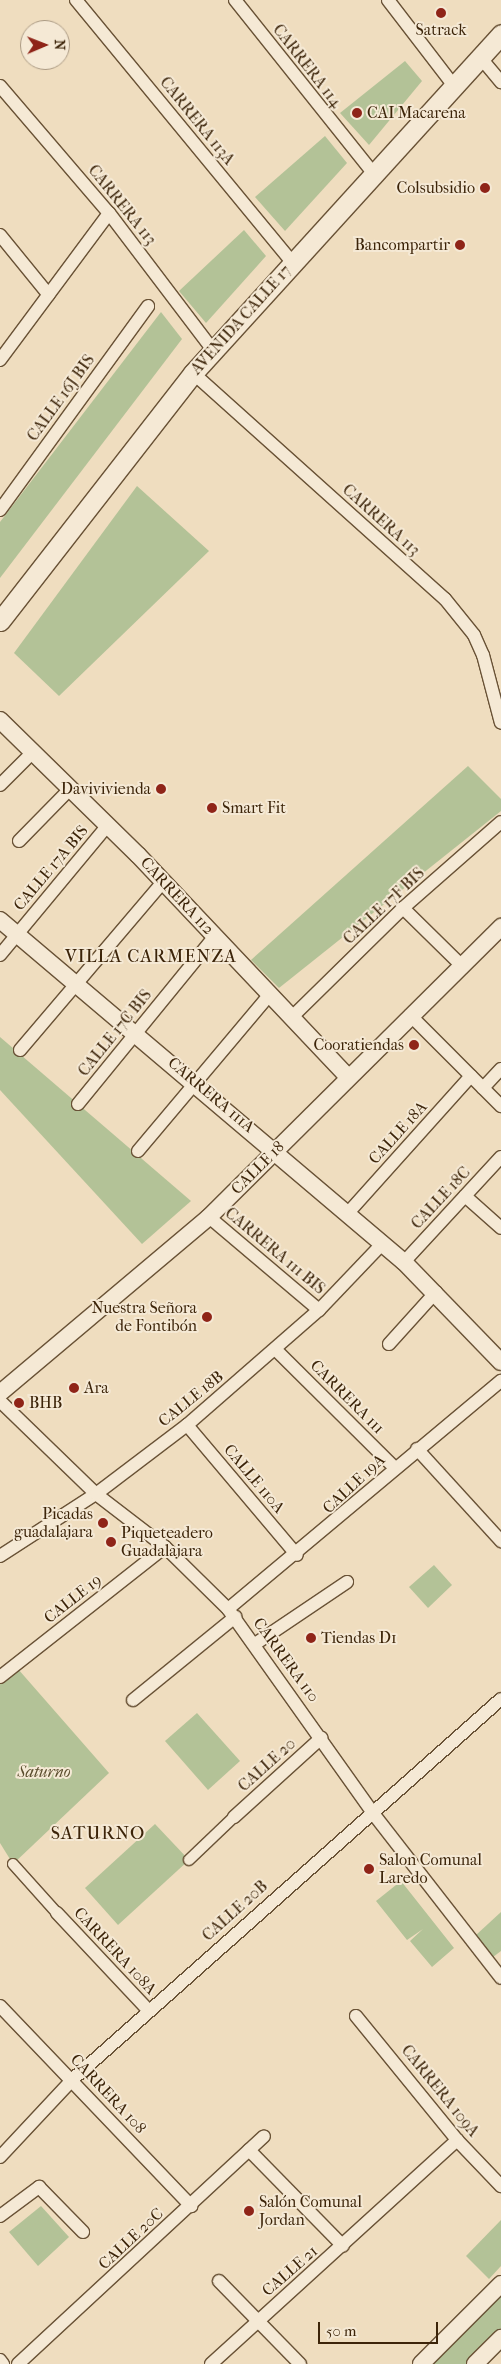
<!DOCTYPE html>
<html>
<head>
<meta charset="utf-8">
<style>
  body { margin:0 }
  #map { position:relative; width:501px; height:2364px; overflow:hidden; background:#efddbf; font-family:"IM FELL French Canon",serif }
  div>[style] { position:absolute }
  .green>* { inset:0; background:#b3c297 }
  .roads { filter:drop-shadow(1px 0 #695236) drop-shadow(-1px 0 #695236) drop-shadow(0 1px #695236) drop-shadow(0 -1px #695236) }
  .pedestrian>* { height:10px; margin:-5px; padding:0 5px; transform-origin:5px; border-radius:5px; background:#f5e9d5 }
  .minor>* { height:12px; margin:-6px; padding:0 6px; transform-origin:6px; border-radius:6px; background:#f5e9d5 }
  .tertiary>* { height:16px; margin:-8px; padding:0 8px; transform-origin:8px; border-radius:8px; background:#f5e9d5 }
  .secondary>* { height:19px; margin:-9.5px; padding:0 9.5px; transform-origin:9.5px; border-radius:9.5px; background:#f5e9d5 }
  .dots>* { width:14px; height:14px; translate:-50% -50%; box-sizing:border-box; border:2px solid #f5e9d5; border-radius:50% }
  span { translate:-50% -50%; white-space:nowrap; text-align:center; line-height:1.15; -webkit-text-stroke:4px #f5e9d5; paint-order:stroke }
  .poi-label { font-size:16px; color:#3c2409 }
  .left { translate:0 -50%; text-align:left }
  .right { translate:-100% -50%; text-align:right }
  .street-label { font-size:16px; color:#3c2409 }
  .park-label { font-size:16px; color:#5a4c2c; font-style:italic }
  .neighbourhood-label { font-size:18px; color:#3c2409; letter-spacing:1px }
  .north { position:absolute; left:20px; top:20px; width:50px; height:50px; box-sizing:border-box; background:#f5e9d5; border:1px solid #ab9a83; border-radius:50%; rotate:89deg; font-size:14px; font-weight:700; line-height:20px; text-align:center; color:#3c2409 }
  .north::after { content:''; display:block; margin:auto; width:18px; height:22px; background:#8f2418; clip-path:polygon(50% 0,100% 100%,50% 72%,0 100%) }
  .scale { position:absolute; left:318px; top:2322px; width:120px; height:22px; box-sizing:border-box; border:2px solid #3c2409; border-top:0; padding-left:6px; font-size:15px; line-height:18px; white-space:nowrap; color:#3c2409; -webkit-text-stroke:4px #f5e9d5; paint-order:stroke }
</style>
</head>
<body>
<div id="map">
  <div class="green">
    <i style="clip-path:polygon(405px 61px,422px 81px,369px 145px,340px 113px)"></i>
    <i style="clip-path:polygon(325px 136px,347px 163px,285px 231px,255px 197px)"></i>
    <i style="clip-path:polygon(244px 230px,266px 256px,206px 323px,179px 291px)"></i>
    <i style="clip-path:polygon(161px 312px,182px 339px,0 578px,0 522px)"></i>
    <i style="clip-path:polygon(137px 486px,209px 551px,59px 696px,14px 653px)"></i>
    <i style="clip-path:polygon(468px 766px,501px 799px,501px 811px,279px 988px,251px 960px)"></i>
    <i style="clip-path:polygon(0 1037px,191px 1201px,142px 1244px,0 1090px)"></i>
    <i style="clip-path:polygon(434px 1565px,452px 1585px,428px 1608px,409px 1587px)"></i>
    <i style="clip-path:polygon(18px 1669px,109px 1773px,13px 1864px,0 1843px,0 1684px)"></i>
    <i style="clip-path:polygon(197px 1713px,240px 1761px,208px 1790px,165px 1741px)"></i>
    <i style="clip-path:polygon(155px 1824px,189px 1860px,118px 1925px,85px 1888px)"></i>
    <i style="clip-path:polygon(401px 1881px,454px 1948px,432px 1967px,410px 1941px,423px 1929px,407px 1940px,376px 1901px)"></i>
    <i style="clip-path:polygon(501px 1912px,501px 1951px,493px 1957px,476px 1935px)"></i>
    <i style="clip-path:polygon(41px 2206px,69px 2237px,38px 2266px,9px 2232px)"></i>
    <i style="clip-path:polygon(501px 2220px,501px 2266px,489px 2279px,466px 2256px)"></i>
    <i style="clip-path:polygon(501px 2292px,501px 2328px,466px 2364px,430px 2364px)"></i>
  </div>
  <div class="roads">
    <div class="pedestrian">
      <i style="left:189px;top:1860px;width:62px;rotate:-43.7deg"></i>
      <i style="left:13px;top:1864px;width:66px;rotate:48.1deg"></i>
    </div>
    <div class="minor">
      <i style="left:76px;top:0;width:341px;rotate:50.5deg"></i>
      <i style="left:235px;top:0;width:223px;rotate:51.4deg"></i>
      <i style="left:388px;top:0;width:108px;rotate:52.5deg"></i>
      <i style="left:480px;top:57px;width:33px;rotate:50deg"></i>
      <i style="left:0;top:86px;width:167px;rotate:49.4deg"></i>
      <i style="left:109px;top:213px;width:172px;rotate:52.8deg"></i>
      <i style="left:0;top:235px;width:77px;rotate:50.8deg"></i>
      <i style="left:0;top:360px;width:183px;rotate:-53.4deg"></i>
      <i style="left:193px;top:373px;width:338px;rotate:41.9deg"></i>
      <i style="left:445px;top:599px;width:46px;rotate:51.1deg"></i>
      <i style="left:474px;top:635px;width:22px;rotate:66deg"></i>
      <i style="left:483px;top:655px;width:70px;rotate:75.2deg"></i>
      <i style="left:0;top:510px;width:252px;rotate:-54deg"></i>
      <i style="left:0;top:785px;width:47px;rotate:-45deg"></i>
      <i style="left:19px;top:841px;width:73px;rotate:-45.6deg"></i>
      <i style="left:403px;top:908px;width:81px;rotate:44.5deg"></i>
      <i style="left:0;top:955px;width:169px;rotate:-50.3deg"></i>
      <i style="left:410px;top:1015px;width:129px;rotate:45deg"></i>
      <i style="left:292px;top:1017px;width:156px;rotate:-44.5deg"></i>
      <i style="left:403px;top:908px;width:130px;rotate:-41.3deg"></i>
      <i style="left:20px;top:1050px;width:221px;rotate:-49.6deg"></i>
      <i style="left:483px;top:1088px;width:26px;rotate:-47deg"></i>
      <i style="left:78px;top:1104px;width:217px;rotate:-50.8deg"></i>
      <i style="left:138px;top:1151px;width:205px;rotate:-49.9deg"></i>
      <i style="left:465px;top:1196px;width:48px;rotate:41.6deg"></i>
      <i style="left:348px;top:1213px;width:184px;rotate:-48.1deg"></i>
      <i style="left:209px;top:1217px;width:144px;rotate:40.2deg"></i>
      <i style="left:404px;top:1262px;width:143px;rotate:-47.3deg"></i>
      <i style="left:389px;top:1344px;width:70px;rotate:-47.9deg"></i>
      <i style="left:276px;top:1350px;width:168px;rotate:44.8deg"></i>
      <i style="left:0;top:1401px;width:134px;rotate:44.1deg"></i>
      <i style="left:96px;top:1494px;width:87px;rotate:37.5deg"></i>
      <i style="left:165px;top:1547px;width:88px;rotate:44.5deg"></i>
      <i style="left:228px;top:1609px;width:249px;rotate:54.6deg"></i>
      <i style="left:372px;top:1812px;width:210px;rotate:52.1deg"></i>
      <i style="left:187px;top:1425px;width:170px;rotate:49.8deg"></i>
      <i style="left:417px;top:1449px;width:125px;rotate:47.6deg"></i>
      <i style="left:0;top:1556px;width:114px;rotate:-32.9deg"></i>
      <i style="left:96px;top:1494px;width:114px;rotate:-37.2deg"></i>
      <i style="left:187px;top:1425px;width:175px;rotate:-41.1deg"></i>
      <i style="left:319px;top:1310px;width:93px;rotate:-46.3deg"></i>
      <i style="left:228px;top:1609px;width:356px;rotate:-39.9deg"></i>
      <i style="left:255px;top:1644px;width:111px;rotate:-34deg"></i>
      <i style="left:0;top:1677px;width:210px;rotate:-38.2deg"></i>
      <i style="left:133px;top:1700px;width:132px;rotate:-39.1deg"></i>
      <i style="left:234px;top:1817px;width:118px;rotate:-42.2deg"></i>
      <i style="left:57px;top:1913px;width:134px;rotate:46.8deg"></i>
      <i style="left:0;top:2006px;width:277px;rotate:46.3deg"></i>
      <i style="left:356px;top:2016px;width:160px;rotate:50.8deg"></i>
      <i style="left:457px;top:2140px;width:64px;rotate:46.3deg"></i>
      <i style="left:249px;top:2150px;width:134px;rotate:45.6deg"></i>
      <i style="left:0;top:2157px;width:107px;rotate:-46.9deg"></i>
      <i style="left:73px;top:2079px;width:572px;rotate:-41.6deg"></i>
      <i style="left:0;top:2216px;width:49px;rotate:-36.6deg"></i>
      <i style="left:39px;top:2187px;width:63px;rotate:45.6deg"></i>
      <i style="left:219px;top:2281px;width:116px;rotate:45.7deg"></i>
      <i style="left:0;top:2360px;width:5px;rotate:53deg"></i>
      <i style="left:18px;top:2364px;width:335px;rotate:-42.8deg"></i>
      <i style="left:211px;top:2364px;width:333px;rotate:-42.3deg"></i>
    </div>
    <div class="tertiary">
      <i style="left:0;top:720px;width:193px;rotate:44.4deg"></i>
      <i style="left:138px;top:855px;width:306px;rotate:46.6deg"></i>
      <i style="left:0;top:920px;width:529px;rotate:40.25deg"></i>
      <i style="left:404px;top:1262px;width:139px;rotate:45.9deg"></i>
      <i style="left:0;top:1393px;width:273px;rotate:-40.1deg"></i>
      <i style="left:209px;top:1217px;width:412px;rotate:-44.8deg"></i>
      <i style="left:421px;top:2364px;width:113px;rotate:-45deg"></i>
      <i style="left:475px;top:2364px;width:37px;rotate:-45deg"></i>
    </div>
    <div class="secondary">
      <i style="left:0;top:621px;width:314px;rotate:-52.1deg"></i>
      <i style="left:193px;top:373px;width:458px;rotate:-47.7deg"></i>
    </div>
  </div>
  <div class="dots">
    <i style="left:441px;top:13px;background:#8f2418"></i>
    <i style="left:357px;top:113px;background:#8f2418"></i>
    <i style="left:485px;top:188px;background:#8f2418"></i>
    <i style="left:460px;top:245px;background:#8f2418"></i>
    <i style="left:161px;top:789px;background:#8f2418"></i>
    <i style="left:212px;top:808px;background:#8f2418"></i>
    <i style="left:414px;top:1045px;background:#8f2418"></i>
    <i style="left:207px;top:1317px;background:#8f2418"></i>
    <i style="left:74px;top:1388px;background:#8f2418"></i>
    <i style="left:19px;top:1403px;background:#8f2418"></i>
    <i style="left:103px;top:1523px;background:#8f2418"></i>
    <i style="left:111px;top:1542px;background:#8f2418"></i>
    <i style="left:311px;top:1638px;background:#8f2418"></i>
    <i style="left:369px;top:1869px;background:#8f2418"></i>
    <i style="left:249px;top:2211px;background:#8f2418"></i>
  </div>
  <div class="poi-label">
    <span style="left:441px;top:30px">Satrack</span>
    <span class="left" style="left:367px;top:113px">CAI Macarena</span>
    <span class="right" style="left:475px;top:188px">Colsubsidio</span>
    <span class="right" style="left:450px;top:245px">Bancompartir</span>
    <span class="right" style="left:151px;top:789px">Davivivienda</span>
    <span class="left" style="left:222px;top:808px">Smart Fit</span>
    <span class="right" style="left:404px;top:1045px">Cooratiendas</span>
    <span class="right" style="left:197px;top:1317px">Nuestra Señora<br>de Fontibón</span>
    <span class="left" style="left:84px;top:1388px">Ara</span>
    <span class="left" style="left:29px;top:1403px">BHB</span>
    <span class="right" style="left:93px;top:1523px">Picadas<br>guadalajara</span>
    <span class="left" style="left:121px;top:1542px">Piqueteadero<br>Guadalajara</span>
    <span class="left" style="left:321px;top:1638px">Tiendas D1</span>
    <span class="left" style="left:379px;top:1869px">Salon Comunal<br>Laredo</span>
    <span class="left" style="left:259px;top:2211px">Salón Comunal<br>Jordan</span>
  </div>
  <div class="street-label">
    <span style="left:307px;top:66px;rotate:52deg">CARRERA 114</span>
    <span style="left:197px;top:121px;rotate:51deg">CARRERA 113A</span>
    <span style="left:122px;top:205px;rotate:51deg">CARRERA 113</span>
    <span style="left:241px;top:320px;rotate:-48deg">AVENIDA CALLE 17</span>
    <span style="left:61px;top:398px;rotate:-54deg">CALLE 16J BIS</span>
    <span style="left:381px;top:520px;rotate:42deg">CARRERA 113</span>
    <span style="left:51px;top:868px;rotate:-50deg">CALLE 17A BIS</span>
    <span style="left:177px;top:896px;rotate:47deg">CARRERA 112</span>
    <span style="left:384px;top:906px;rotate:-43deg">CALLE 17F BIS</span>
    <span style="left:115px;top:1033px;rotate:-51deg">CALLE 17C BIS</span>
    <span style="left:211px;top:1095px;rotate:40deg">CARRERA 111A</span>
    <span style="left:398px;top:1133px;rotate:-48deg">CALLE 18A</span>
    <span style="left:258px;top:1168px;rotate:-45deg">CALLE 18</span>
    <span style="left:441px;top:1198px;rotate:-47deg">CALLE 18C</span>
    <span style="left:275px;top:1251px;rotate:40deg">CARRERA 111 BIS</span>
    <span style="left:347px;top:1397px;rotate:45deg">CARRERA 111</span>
    <span style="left:191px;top:1399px;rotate:-39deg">CALLE 18B</span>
    <span style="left:254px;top:1479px;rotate:50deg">CALLE 110A</span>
    <span style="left:354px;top:1484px;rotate:-43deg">CALLE 19A</span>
    <span style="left:73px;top:1599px;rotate:-38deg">CALLE 19</span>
    <span style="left:286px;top:1660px;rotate:54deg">CARRERA 110</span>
    <span style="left:267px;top:1765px;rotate:-42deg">CALLE 20</span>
    <span style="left:235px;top:1911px;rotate:-42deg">CALLE 20B</span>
    <span style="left:115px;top:1951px;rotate:47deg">CARRERA 108A</span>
    <span style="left:440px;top:2091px;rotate:51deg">CARRERA 109A</span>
    <span style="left:108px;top:2094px;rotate:47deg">CARRERA 108</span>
    <span style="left:131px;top:2239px;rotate:-43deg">CALLE 20C</span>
    <span style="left:290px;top:2271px;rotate:-41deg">CALLE 21</span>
  </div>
  <div class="park-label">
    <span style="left:44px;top:1772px">Saturno</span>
  </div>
  <div class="neighbourhood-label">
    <span style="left:151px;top:957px">VILLA CARMENZA</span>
    <span style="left:98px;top:1834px">SATURNO</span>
  </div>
  <div class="north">N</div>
  <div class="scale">50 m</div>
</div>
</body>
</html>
